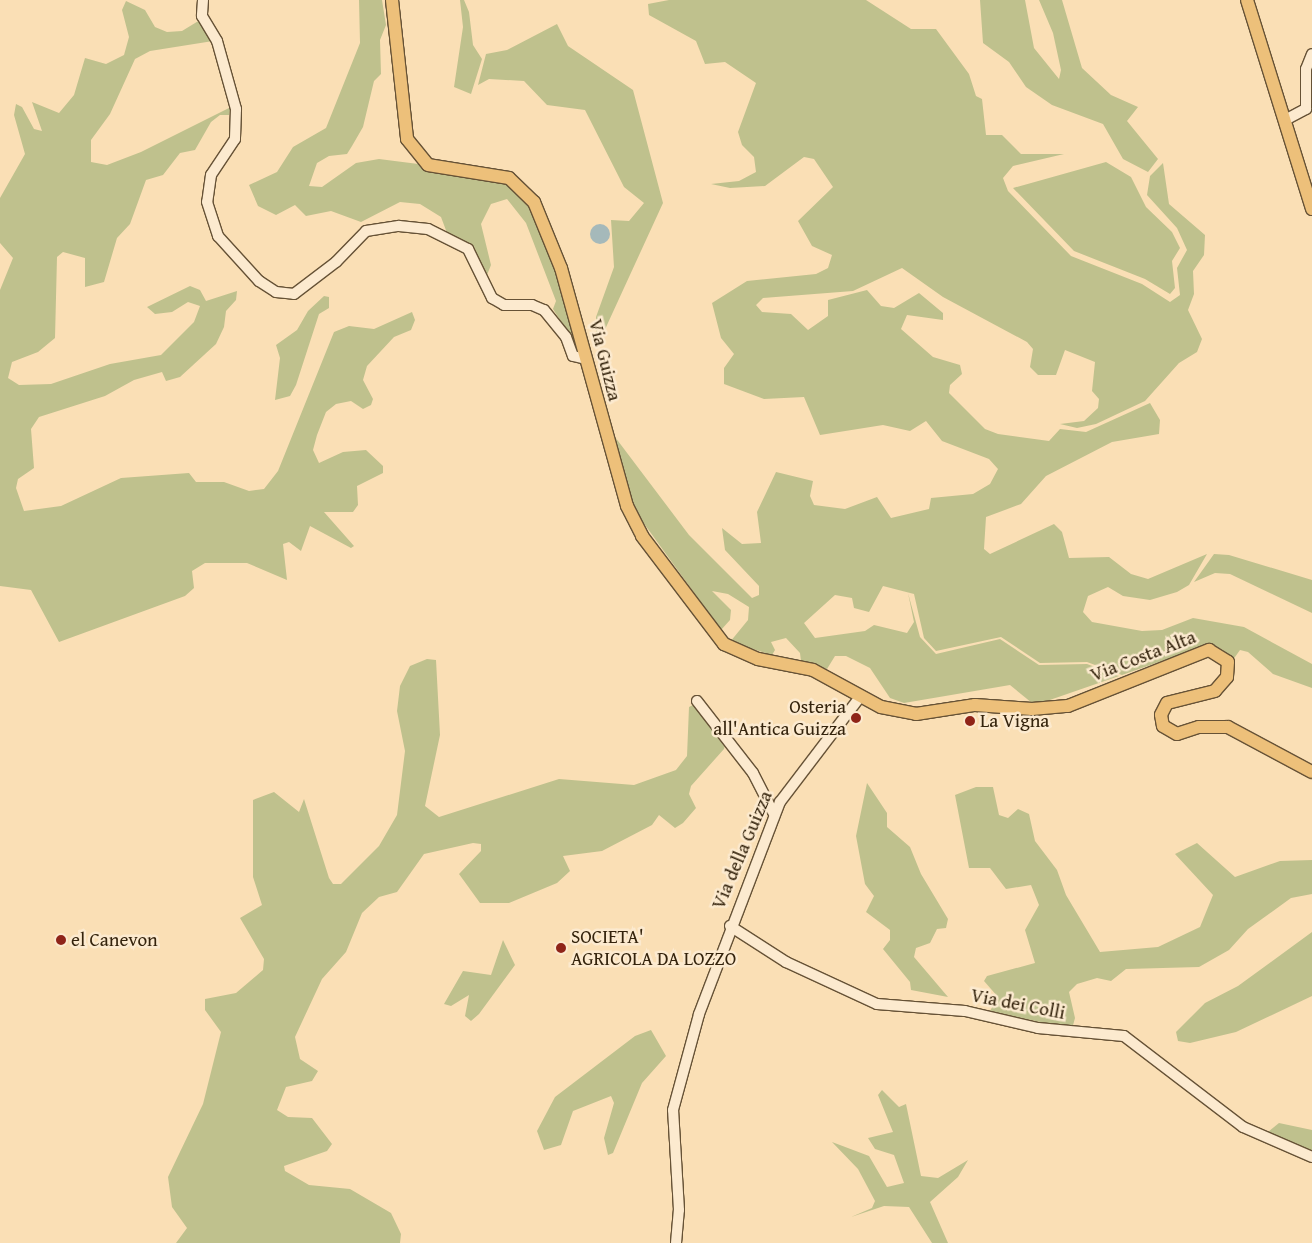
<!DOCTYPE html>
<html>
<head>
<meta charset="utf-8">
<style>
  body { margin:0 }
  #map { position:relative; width:1312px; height:1243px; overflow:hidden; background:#fadfb5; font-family:"Gentium Book Plus",serif }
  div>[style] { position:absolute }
  .green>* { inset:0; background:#bfc18d }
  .water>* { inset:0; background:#a5b9ba }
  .round { border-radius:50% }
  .roads { filter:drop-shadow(1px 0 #665236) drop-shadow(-1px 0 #665236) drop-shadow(0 1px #665236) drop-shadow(0 -1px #665236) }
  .minor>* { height:10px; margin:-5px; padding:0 5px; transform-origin:5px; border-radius:5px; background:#fceacf }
  .major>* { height:12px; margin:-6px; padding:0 6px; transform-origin:6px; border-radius:6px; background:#edc07a }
  .dots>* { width:14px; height:14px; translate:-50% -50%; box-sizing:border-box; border:2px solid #fceacf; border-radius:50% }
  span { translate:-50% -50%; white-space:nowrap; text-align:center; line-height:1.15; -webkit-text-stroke:5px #fceacf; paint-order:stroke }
  .street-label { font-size:19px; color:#34230c }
  .poi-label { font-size:19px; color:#34230c }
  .right { translate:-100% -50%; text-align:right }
  .left { translate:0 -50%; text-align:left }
</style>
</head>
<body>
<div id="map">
  <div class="green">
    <i style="clip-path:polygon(359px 0,382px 0,386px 25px,380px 40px,381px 74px,374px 81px,363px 127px,352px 146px,347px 154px,329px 156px,317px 163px,309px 186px,322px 187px,356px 163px,379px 159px,489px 173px,523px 192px,550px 247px,578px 349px,553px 309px,556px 301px,526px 223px,507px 199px,491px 204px,481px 224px,491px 265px,487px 275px,472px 247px,447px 233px,441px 217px,420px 204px,400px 202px,361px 222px,331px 211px,306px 216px,295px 205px,276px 215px,258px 206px,249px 185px,277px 172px,293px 147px,326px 128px,360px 43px)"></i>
    <i style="clip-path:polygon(460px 0,464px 0,469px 12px,473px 45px,482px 59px,471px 94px,454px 87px,463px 27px)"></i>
    <i style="clip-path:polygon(669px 0,866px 0,911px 29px,936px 29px,969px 74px,976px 96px,982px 99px,986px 135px,1002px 135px,1021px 154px,1064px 154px,1013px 166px,1003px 178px,1008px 191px,1071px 256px,1142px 284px,1170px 302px,1180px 295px,1177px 268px,1187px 250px,1177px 228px,1147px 195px,1150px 176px,1163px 163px,1169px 204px,1205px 235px,1204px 255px,1193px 271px,1194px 294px,1188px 310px,1202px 339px,1197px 352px,1179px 363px,1145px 401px,1096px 424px,1077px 428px,1060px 424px,1084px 421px,1098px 408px,1099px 399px,1092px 391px,1095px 362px,1065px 350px,1056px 375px,1038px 375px,1030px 367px,1033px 349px,1027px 342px,943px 297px,902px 268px,853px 291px,763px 298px,756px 305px,762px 312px,791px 314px,808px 330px,828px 316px,828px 300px,867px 290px,881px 306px,894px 308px,919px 293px,943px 313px,943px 320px,907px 315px,901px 329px,933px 357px,960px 365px,962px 374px,950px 385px,949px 393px,985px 429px,998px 434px,1049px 441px,1060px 429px,1086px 432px,1150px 403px,1160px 420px,1159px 434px,1112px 442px,1046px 476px,1021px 504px,986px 517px,984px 549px,990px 554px,1054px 524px,1062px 532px,1069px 558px,1109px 557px,1131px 574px,1148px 579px,1207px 554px,1189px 585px,1177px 592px,1150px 600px,1123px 596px,1108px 587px,1088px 596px,1083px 612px,1092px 622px,1142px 631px,1162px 630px,1193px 618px,1244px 627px,1312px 664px,1312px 688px,1273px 674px,1248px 652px,1240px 650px,1230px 664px,1223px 650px,1210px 644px,1122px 675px,1087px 662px,1040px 663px,1001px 637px,936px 651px,924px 638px,914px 594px,883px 586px,869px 612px,854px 608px,852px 598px,835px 595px,804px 623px,815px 638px,865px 631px,874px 625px,907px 633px,914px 622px,908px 593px,920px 637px,936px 654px,1000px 639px,1039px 665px,1087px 664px,1119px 676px,1044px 702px,1032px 703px,1010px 685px,904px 703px,890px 698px,870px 668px,846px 656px,835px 656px,827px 669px,801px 661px,800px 653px,786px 638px,771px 642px,775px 650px,772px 655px,730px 642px,748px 620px,749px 607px,728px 594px,712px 591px,731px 610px,730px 620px,721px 630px,632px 507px,612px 433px,689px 535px,752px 598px,759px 595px,759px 586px,725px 550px,722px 528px,742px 544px,761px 543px,757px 512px,776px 472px,813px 481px,810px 496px,814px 505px,845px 509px,877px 497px,891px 518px,929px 509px,931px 498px,973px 494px,990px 484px,998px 469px,989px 459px,942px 441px,926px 421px,910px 431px,883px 425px,820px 435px,804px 397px,764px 399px,724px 384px,724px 368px,734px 354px,721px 338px,712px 303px,747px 281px,816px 274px,828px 268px,832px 255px,812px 246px,798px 221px,833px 187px,814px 159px,804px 157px,765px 186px,730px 188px,711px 184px,739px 181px,756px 172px,754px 157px,742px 145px,738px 132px,756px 83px,725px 62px,705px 64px,696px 41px,649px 15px,648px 4px)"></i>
    <i style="clip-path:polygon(980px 0,1025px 0,1034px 48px,1059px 79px,1061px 70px,1053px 33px,1039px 0,1062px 0,1082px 68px,1111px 95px,1138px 107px,1127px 121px,1158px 159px,1148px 172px,1123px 159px,1103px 124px,1052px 105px,1026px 87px,1009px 62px,983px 43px)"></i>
    <i style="clip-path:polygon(126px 1px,145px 10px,155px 27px,167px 32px,182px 31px,200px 20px,213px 41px,150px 51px,135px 59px,110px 114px,91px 140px,91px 162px,107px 165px,141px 152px,231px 107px,229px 115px,220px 115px,211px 122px,195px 150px,180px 153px,163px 175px,146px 180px,130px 224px,117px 238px,104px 282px,85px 287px,85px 258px,63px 252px,57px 257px,55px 338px,38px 352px,12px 362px,8px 378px,19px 385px,51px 384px,110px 364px,161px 355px,194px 322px,200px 306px,188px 302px,172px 312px,155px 314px,147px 307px,190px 286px,200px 290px,206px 301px,237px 291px,236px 300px,226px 311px,224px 327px,216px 344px,180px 377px,166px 381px,162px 372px,134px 380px,105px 396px,39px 417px,31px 429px,34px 468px,18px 479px,16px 488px,24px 511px,61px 506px,121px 478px,189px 473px,196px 482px,224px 482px,249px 491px,264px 489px,278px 471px,334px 332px,349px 326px,374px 329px,412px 312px,415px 320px,411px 330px,394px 337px,367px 366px,363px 380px,373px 399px,371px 405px,363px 409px,351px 401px,336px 404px,326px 412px,317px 435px,313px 450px,319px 463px,343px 452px,366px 450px,383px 466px,383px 473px,357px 486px,358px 505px,353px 512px,324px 512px,354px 546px,351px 548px,310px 526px,301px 551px,289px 542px,283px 544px,287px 580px,247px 563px,205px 563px,192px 571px,194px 588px,185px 596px,59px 642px,31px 590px,0 586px,0 290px,13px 258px,0 243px,0 198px,25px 154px,14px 115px,16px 104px,22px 107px,34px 129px,42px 131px,32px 102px,59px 113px,74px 95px,85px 58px,106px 64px,124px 55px,129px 37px,122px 10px)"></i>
    <i style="clip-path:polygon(557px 24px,568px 46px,633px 90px,663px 203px,596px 349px,596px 317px,614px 267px,611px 220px,629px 221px,644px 203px,624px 187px,585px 110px,547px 105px,524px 81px,489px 79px,478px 85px,486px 54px,507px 50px)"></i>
    <i style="clip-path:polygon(1106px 162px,1131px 177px,1146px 207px,1172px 232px,1180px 248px,1172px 261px,1175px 288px,1170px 294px,1145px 279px,1074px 251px,1013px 188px)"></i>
    <i style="clip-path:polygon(324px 296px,329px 297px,329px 308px,319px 314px,296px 385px,290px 396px,275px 400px,280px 358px,276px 345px,297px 330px,308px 311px)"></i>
    <i style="clip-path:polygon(1214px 554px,1229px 555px,1312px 580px,1312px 613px,1230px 574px,1215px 573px,1194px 582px)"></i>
    <i style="clip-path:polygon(427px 659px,436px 660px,440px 735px,425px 806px,439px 817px,559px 779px,634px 785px,676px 770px,687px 756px,689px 707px,695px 704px,726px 739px,724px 749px,691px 786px,689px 794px,696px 808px,683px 823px,675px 828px,659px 815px,652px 825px,602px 851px,563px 856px,570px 871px,557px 883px,509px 903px,480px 903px,459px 874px,481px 851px,481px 844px,473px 843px,424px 854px,397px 892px,379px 897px,362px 913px,346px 952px,322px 979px,295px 1037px,300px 1059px,318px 1071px,312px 1081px,286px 1087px,277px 1110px,288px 1117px,312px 1118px,332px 1144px,327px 1151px,284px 1166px,285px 1171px,309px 1185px,350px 1189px,391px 1213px,401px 1234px,400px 1243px,176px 1243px,187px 1228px,172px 1207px,168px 1177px,203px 1104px,221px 1032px,205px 1010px,205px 999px,236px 993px,263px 970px,264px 959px,240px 918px,262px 905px,253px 877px,253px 800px,274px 792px,299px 812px,304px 799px,329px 878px,333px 884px,341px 884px,379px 846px,397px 815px,405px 751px,397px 711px,400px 686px,410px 666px)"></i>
    <i style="clip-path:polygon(867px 783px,887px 813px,887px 827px,910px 847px,921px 874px,948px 919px,946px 928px,937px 929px,930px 943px,916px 948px,914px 957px,948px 997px,911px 990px,910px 982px,883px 949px,890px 940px,890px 930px,866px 912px,874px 896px,865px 884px,856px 836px)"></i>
    <i style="clip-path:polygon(976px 787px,993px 787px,999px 815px,1008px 818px,1018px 809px,1029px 814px,1035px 841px,1057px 870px,1066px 895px,1100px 952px,1158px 947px,1200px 927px,1213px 895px,1175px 854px,1197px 843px,1235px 877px,1280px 861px,1312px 860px,1312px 894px,1291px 898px,1248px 929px,1229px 950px,1199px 967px,1126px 969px,1111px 981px,1097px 978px,1077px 984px,1069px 992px,1075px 1018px,1072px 1029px,990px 1011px,998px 997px,984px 981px,987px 976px,1035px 963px,1025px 930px,1039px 905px,1031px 885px,1006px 889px,990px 868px,969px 868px,955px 795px)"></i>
    <i style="clip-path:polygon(1312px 932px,1312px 996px,1236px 1032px,1190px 1043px,1178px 1041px,1176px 1032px,1205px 1003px,1238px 986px)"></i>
    <i style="clip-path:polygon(503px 940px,515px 965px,479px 1014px,471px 1021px,465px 1016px,469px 995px,451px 1006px,444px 1004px,463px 971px,491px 975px)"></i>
    <i style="clip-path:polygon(651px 1030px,666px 1056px,642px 1083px,613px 1153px,608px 1155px,604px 1138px,614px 1103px,611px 1096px,573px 1111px,561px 1145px,544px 1150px,537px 1131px,555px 1097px,635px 1036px)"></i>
    <i style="clip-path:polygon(882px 1090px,899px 1107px,906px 1104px,921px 1176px,938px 1178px,968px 1160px,958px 1177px,930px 1202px,948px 1243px,932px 1243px,909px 1207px,884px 1206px,851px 1217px,872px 1208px,875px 1201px,858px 1169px,832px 1142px,869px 1156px,887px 1187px,904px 1183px,894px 1155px,875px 1149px,868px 1138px,893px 1132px,878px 1095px)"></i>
    <i style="clip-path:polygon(1279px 1123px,1312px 1130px,1312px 1152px,1268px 1132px)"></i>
  </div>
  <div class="water">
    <i class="round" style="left:590px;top:224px;width:20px;height:20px"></i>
  </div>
  <div class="roads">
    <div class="minor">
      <i style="left:203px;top:0;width:16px;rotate:94deg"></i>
      <i style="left:202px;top:16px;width:29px;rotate:59deg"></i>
      <i style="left:217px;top:41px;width:71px;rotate:74.4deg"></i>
      <i style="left:236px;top:109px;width:30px;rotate:92deg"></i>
      <i style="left:235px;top:139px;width:43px;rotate:123.7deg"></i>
      <i style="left:211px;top:175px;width:27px;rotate:98deg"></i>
      <i style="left:207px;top:202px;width:36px;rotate:72deg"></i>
      <i style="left:218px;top:236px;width:61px;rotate:47.7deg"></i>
      <i style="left:259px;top:281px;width:20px;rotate:33deg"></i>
      <i style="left:276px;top:292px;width:18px;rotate:6deg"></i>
      <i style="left:294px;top:294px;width:53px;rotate:-37.3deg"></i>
      <i style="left:336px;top:262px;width:43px;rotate:-45.9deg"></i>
      <i style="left:366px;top:231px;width:33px;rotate:-9deg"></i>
      <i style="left:399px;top:226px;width:29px;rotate:6deg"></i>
      <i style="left:428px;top:229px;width:45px;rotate:26.6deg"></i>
      <i style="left:468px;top:249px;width:55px;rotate:63.9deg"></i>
      <i style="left:492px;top:298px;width:14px;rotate:30deg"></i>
      <i style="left:504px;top:305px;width:28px"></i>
      <i style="left:532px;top:305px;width:13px;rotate:23deg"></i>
      <i style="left:544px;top:310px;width:35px;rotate:51deg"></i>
      <i style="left:566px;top:337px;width:20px;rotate:70deg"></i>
      <i style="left:573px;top:356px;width:13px;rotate:13deg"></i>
      <i style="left:1285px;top:120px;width:24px;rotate:-28deg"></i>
      <i style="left:1306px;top:109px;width:40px;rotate:-90deg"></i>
      <i style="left:1306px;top:69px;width:16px;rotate:-68deg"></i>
      <i style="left:697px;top:701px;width:91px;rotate:52.1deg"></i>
      <i style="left:753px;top:773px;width:46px;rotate:62.9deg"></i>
      <i style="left:730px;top:926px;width:67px;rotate:32.7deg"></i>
      <i style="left:786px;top:962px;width:100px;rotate:24.8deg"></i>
      <i style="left:877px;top:1004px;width:88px;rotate:4.5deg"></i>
      <i style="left:965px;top:1011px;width:75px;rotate:13.1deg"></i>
      <i style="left:1038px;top:1028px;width:86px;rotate:5.3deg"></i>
      <i style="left:1124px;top:1036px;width:150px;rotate:37.4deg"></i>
      <i style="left:1243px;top:1127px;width:75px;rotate:23.5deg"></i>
      <i style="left:676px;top:1243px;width:33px;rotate:-85deg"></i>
      <i style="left:679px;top:1210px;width:100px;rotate:-93.4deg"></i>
      <i style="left:673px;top:1110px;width:99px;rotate:-74.8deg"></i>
      <i style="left:699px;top:1014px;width:227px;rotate:-69.1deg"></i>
      <i style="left:780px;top:802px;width:132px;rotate:-52.7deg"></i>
    </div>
    <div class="major">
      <i style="left:392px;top:0;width:140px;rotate:83.8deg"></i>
      <i style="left:407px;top:139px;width:33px;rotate:51deg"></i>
      <i style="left:428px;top:165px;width:82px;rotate:9.1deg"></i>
      <i style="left:509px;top:178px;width:35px;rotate:44deg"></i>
      <i style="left:534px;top:202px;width:71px;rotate:67.8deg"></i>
      <i style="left:561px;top:268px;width:247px;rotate:74.5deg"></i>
      <i style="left:627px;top:506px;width:34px;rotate:63deg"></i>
      <i style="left:642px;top:536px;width:136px;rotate:52.8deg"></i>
      <i style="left:724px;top:644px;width:37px;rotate:24deg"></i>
      <i style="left:758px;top:659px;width:56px;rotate:11.3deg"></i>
      <i style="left:813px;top:670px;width:77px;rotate:28.6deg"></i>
      <i style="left:881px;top:707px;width:36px;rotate:11deg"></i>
      <i style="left:916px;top:714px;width:60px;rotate:-8.7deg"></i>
      <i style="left:975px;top:705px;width:57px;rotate:4deg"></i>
      <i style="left:1032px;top:709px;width:36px;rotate:-5deg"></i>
      <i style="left:1068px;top:706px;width:152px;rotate:-21.7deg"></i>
      <i style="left:1209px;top:650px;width:22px;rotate:32deg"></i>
      <i style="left:1228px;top:662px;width:15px;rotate:94deg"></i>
      <i style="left:1227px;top:677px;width:18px;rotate:131deg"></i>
      <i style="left:1215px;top:691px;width:49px;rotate:166deg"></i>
      <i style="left:1167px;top:703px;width:13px;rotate:117deg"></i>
      <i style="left:1161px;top:715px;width:11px;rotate:80deg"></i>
      <i style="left:1163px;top:726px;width:16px;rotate:30deg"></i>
      <i style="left:1177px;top:734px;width:23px;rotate:-18deg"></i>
      <i style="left:1199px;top:727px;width:29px"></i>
      <i style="left:1228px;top:727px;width:95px;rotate:28.2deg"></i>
      <i style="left:1247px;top:0;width:219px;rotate:72.7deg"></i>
    </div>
  </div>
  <div class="dots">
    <i style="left:856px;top:718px;background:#8f2418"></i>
    <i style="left:970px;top:721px;background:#8f2418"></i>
    <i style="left:61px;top:940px;background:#8f2418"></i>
    <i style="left:561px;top:948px;background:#8f2418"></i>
  </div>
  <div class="street-label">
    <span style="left:605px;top:360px;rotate:76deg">Via Guizza</span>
    <span style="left:1143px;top:656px;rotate:-21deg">Via Costa Alta</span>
    <span style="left:742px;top:850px;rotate:-67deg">Via della Guizza</span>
    <span style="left:1018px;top:1004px;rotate:11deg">Via dei Colli</span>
  </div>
  <div class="poi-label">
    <span class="right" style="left:846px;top:718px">Osteria<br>all'Antica Guizza</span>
    <span class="left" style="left:980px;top:721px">La Vigna</span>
    <span class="left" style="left:571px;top:948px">SOCIETA'<br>AGRICOLA DA LOZZO</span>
    <span class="left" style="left:71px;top:940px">el Canevon</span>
  </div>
</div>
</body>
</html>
